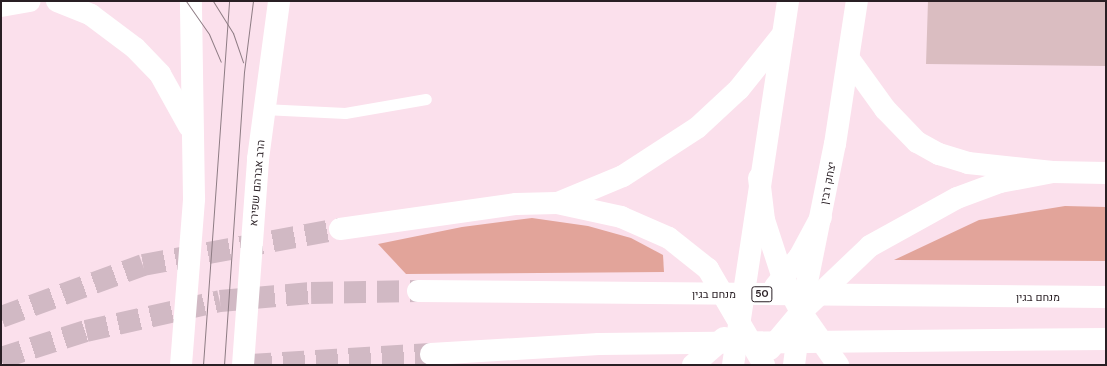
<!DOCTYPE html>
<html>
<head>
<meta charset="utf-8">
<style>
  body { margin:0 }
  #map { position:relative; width:1107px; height:366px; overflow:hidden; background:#fbe0ec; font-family:"DM Sans",Heebo,sans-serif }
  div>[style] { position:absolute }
  .green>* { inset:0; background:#e2a49a }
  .building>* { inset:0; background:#dabdc1 }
  .motorway-tunnel>* { height:22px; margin-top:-11px; transform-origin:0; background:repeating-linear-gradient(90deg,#d1b9c4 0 22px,transparent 0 33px) }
  .service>* { height:11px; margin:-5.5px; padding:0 5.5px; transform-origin:5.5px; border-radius:5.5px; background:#fff }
  .tertiary>* { height:22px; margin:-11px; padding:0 11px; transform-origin:11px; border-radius:11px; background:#fff }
  .secondary>* { height:22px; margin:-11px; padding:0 11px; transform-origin:11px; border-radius:11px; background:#fff }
  .motorway>* { height:22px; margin:-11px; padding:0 11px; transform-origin:11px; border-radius:11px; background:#fff }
  .tram>* { height:1px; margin:-0.5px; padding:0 0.5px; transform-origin:0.5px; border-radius:0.5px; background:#8e7c84 }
  span { translate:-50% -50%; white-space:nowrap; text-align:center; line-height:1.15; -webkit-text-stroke:3.5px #fff; paint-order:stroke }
  .shield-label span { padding:1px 3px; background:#fff; border:1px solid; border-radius:3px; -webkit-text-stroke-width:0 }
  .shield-label { font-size:10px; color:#291f24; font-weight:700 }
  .street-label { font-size:11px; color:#291f24 }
  .frame { position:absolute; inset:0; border:2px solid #291f24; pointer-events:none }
</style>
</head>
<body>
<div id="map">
  <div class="green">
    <i style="clip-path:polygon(1065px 206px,1106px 207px,1106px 261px,894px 260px,979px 220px)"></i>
    <i style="clip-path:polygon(532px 218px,588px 226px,631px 238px,663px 255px,664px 272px,406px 274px,378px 244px,462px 227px)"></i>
  </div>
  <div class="building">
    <i style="clip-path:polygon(928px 1px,1106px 1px,1106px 66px,926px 64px)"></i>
  </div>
  <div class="motorway-tunnel">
    <i style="left:1px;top:317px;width:151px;rotate:-20.1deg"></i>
    <i style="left:143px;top:265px;width:200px;rotate:-10.4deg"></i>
    <i style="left:1px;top:358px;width:89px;rotate:-17.6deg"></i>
    <i style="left:86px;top:331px;width:137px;rotate:-12.6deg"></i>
    <i style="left:220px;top:301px;width:91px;rotate:-5deg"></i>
    <i style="left:311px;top:293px;width:107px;rotate:-1.1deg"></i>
    <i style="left:250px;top:365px;width:181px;rotate:-3.5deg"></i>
  </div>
  <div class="service">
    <i style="left:263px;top:109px;width:82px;rotate:2.8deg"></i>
    <i style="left:345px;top:113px;width:82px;rotate:-9.8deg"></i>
  </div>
  <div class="tertiary">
    <i style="left:57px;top:1px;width:37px;rotate:22deg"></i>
    <i style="left:91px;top:15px;width:55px;rotate:36.9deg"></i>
    <i style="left:135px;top:48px;width:36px;rotate:46deg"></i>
    <i style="left:160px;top:74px;width:60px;rotate:60.9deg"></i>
    <i style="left:1px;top:6px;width:29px;rotate:-10deg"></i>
    <i style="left:181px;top:365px;width:167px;rotate:-85.5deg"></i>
    <i style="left:194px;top:199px;width:198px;rotate:-90.9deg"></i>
    <i style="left:243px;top:365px;width:207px;rotate:-85.8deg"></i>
    <i style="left:258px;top:159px;width:159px;rotate:-82.4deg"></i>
  </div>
  <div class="secondary">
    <i style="left:733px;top:365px;width:368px;rotate:-81.4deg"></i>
    <i style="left:794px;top:365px;width:53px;rotate:-82.5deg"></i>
    <i style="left:801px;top:312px;width:171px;rotate:-78.6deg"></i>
    <i style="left:835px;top:144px;width:145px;rotate:-81.3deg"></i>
  </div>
  <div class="motorway">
    <i style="left:849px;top:59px;width:62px;rotate:54.2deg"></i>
    <i style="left:885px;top:109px;width:46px;rotate:45.9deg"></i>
    <i style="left:917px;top:142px;width:25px;rotate:29deg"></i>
    <i style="left:939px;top:154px;width:30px;rotate:17deg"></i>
    <i style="left:968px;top:163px;width:85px;rotate:6deg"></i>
    <i style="left:1053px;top:172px;width:53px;rotate:1.1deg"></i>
    <i style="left:759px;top:178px;width:42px;rotate:83.2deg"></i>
    <i style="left:764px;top:220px;width:61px;rotate:71.9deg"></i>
    <i style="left:783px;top:278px;width:38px;rotate:62deg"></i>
    <i style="left:801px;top:312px;width:65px;rotate:55.1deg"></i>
    <i style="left:558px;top:203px;width:70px;rotate:-22.6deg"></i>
    <i style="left:623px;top:176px;width:88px;rotate:-33deg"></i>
    <i style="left:697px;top:128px;width:57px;rotate:-42.9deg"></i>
    <i style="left:739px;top:89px;width:70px;rotate:-51.3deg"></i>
    <i style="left:340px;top:229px;width:178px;rotate:-8.1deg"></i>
    <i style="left:516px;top:204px;width:41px;rotate:-1.4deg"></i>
    <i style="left:557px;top:203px;width:66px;rotate:12.3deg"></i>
    <i style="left:621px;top:217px;width:52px;rotate:23.6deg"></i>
    <i style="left:669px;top:238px;width:50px;rotate:38.5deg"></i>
    <i style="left:708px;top:269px;width:111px;rotate:59.7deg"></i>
    <i style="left:775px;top:287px;width:40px;rotate:-51deg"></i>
    <i style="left:800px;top:256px;width:44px;rotate:-61.7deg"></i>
    <i style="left:418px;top:291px;width:688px;rotate:0.5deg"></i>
    <i style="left:770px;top:349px;width:48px;rotate:-50deg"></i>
    <i style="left:801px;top:312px;width:95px;rotate:-43.7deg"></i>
    <i style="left:870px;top:246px;width:99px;rotate:-28.9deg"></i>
    <i style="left:957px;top:198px;width:46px;rotate:-20.4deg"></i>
    <i style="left:1000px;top:182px;width:54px;rotate:-10.7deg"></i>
    <i style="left:431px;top:354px;width:168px;rotate:-3.4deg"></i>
    <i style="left:599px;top:344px;width:507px;rotate:-0.57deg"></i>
    <i style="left:693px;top:365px;width:41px;rotate:-41.1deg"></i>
  </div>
  <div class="tram">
    <i style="left:186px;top:1px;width:40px;rotate:55.1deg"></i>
    <i style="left:209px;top:34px;width:30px;rotate:67deg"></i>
    <i style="left:213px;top:1px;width:38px;rotate:58deg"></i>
    <i style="left:233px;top:33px;width:31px;rotate:71deg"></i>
    <i style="left:203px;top:365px;width:365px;rotate:-85.9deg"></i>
    <i style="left:224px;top:365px;width:294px;rotate:-86.1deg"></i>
    <i style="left:244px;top:72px;width:72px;rotate:-82.8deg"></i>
  </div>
  <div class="shield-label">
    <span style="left:762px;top:294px">50</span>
  </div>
  <div class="street-label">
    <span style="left:257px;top:183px;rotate:-85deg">הרב אברהם שפירא</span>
    <span style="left:828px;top:183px;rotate:-79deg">יצחק רבין</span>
    <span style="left:714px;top:294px">מנחם בגין</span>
    <span style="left:1038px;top:297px">מנחם בגין</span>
  </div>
  <div class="frame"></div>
</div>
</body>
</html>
